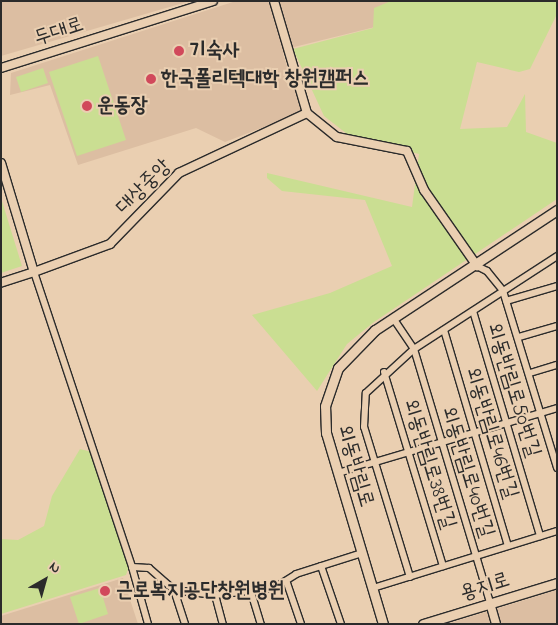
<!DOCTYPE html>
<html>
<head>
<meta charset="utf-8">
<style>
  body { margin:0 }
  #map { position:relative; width:558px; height:625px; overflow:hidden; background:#eacfb1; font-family:"Indie Flower","Poor Story",sans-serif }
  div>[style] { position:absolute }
  .built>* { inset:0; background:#dcbea2 }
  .green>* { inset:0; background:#cade92 }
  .roads { filter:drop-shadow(1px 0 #2b2b2b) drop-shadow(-1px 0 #2b2b2b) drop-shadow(0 1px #2b2b2b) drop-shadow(0 -1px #2b2b2b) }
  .minor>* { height:6px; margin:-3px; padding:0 3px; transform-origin:3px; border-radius:3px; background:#eacfb1 }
  .tertiary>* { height:8px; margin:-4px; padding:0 4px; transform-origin:4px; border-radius:4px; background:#eacfb1 }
  .secondary>* { height:9px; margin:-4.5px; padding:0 4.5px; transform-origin:4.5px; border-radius:4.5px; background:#eacfb1 }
  .dots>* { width:14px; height:14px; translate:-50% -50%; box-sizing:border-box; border:2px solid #eacfb1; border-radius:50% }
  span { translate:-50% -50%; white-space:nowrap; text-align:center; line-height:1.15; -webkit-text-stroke:4px #eacfb1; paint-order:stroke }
  .street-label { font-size:21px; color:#2b2b2b }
  .poi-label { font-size:21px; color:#2b2b2b; font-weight:700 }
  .left { translate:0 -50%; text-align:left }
  .frame { position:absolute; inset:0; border:2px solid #2b2b2b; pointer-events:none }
  .north { position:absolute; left:20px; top:555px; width:50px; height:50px; -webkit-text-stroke:4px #eacfb1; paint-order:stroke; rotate:38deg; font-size:14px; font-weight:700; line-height:20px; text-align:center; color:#2b2b2b }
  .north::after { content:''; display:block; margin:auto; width:18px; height:22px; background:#2b2b2b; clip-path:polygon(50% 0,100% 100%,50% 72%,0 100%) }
</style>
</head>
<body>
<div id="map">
  <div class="built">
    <i style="clip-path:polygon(1px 1px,190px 1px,1px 56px)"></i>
    <i style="clip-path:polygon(236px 1px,400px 1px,375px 27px,294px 47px,283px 54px,303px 112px,225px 142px,196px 128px,78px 165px,50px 85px,10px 95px,11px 73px)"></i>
    <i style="clip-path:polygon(123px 578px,138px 624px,1px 624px,1px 616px)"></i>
    <i style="clip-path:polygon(557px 590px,557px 624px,447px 624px)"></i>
  </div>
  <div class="green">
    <i style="clip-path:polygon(391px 1px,557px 1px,557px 14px,530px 69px,519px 72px,477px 62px,460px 129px,507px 127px,525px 94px,526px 132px,557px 143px,557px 199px,374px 322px,347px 344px,317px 391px,252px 315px,330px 293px,392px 266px,365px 200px,282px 191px,267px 178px,267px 173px,412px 207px,419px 154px,351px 137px,324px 116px,293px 49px,373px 28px,374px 8px)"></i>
    <i style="clip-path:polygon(98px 56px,126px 140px,77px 156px,49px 72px)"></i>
    <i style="clip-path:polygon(43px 68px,48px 83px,21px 92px,16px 77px)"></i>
    <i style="clip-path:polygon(1px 198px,22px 266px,1px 273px)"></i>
    <i style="clip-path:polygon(80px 449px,92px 452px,129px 566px,126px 575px,1px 614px,1px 539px,18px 540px,44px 526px,52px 496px)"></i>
    <i style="clip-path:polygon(100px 588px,108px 614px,79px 624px,70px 597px)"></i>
  </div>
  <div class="roads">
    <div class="minor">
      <i style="left:477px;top:266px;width:11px;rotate:27deg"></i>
      <i style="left:487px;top:271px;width:26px;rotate:51deg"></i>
      <i style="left:503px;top:291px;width:185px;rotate:73deg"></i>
      <i style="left:34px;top:272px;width:311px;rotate:71.6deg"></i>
      <i style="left:506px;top:301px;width:53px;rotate:-16.4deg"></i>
      <i style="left:473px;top:311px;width:235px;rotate:73.4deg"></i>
      <i style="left:393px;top:318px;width:37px;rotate:56deg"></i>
      <i style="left:414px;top:349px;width:265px;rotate:73.3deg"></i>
      <i style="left:444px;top:330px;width:225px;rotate:73.5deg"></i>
      <i style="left:519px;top:337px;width:40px;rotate:-16deg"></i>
      <i style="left:384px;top:372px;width:203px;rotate:73.1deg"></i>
      <i style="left:530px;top:373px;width:28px;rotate:-17deg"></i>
      <i style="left:338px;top:473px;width:228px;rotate:-16.5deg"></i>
      <i style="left:321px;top:566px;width:61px;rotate:71deg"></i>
      <i style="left:410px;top:577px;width:157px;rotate:-107deg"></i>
      <i style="left:364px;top:427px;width:34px;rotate:-87deg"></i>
      <i style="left:366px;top:393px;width:65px;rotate:-42.5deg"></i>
      <i style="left:414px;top:349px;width:171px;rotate:-33deg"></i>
      <i style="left:287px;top:583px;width:43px;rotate:71.1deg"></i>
      <i style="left:373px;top:588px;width:193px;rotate:-17.2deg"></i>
      <i style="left:174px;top:590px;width:36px;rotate:72deg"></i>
      <i style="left:251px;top:592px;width:34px;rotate:73deg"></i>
      <i style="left:215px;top:595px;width:30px;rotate:75deg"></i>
      <i style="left:148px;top:624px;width:59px;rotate:-105.7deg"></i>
      <i style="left:132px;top:567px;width:17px;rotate:3deg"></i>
      <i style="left:149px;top:568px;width:33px;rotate:41deg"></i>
      <i style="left:174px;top:590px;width:41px;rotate:7deg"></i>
      <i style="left:215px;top:595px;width:59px;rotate:-6.8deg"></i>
      <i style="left:274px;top:588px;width:26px;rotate:-32deg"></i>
      <i style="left:296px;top:574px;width:69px;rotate:-17.7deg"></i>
    </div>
    <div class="tertiary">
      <i style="left:274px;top:1px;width:117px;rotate:73.6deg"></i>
      <i style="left:307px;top:113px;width:38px;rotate:39deg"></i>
      <i style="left:337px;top:137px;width:71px;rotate:11.3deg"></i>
      <i style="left:407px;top:151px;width:43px;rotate:66.4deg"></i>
      <i style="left:424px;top:190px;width:93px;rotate:55.1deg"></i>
      <i style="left:1px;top:68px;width:222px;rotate:-17.5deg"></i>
      <i style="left:1px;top:163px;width:114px;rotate:73.2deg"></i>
      <i style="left:34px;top:272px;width:35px;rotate:162deg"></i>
      <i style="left:34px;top:272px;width:81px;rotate:-20.2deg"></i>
      <i style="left:110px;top:244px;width:99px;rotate:-45.8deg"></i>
      <i style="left:179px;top:173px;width:141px;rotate:-25.1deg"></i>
      <i style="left:490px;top:603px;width:22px;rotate:74deg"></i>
    </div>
    <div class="secondary">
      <i style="left:383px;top:624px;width:199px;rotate:-106.6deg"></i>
      <i style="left:326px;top:433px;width:27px;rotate:-92deg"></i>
      <i style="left:325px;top:406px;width:40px;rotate:-71.1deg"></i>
      <i style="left:338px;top:368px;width:53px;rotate:-45.8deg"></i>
      <i style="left:375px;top:330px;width:218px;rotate:-33.4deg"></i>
      <i style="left:423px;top:624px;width:140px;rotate:-17deg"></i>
    </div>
  </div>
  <div class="dots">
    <i style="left:179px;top:51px;background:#d1495b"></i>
    <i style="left:151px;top:79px;background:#d1495b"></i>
    <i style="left:87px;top:106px;background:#d1495b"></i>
    <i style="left:105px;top:591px;background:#d1495b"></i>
  </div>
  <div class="street-label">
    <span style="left:59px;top:32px;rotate:-18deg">두대로</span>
    <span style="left:144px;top:187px;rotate:-45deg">대상중앙</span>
    <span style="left:513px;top:390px;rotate:73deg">외동반림로50번길</span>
    <span style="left:491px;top:433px;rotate:73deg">외동반림로46번길</span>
    <span style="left:429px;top:464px;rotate:73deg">외동반림로38번길</span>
    <span style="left:355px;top:466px;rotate:74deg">외동반림로</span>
    <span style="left:467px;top:472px;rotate:73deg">외동반림로40번길</span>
    <span style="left:485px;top:587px;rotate:-17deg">용지로</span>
  </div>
  <div class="poi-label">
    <span class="left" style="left:189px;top:51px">기숙사</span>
    <span class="left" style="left:161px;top:79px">한국폴리텍대학 창원캠퍼스</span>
    <span class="left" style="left:97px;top:106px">운동장</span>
    <span class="left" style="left:116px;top:591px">근로복지공단창원병원</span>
  </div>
  <div class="frame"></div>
  <div class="north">N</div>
</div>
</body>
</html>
